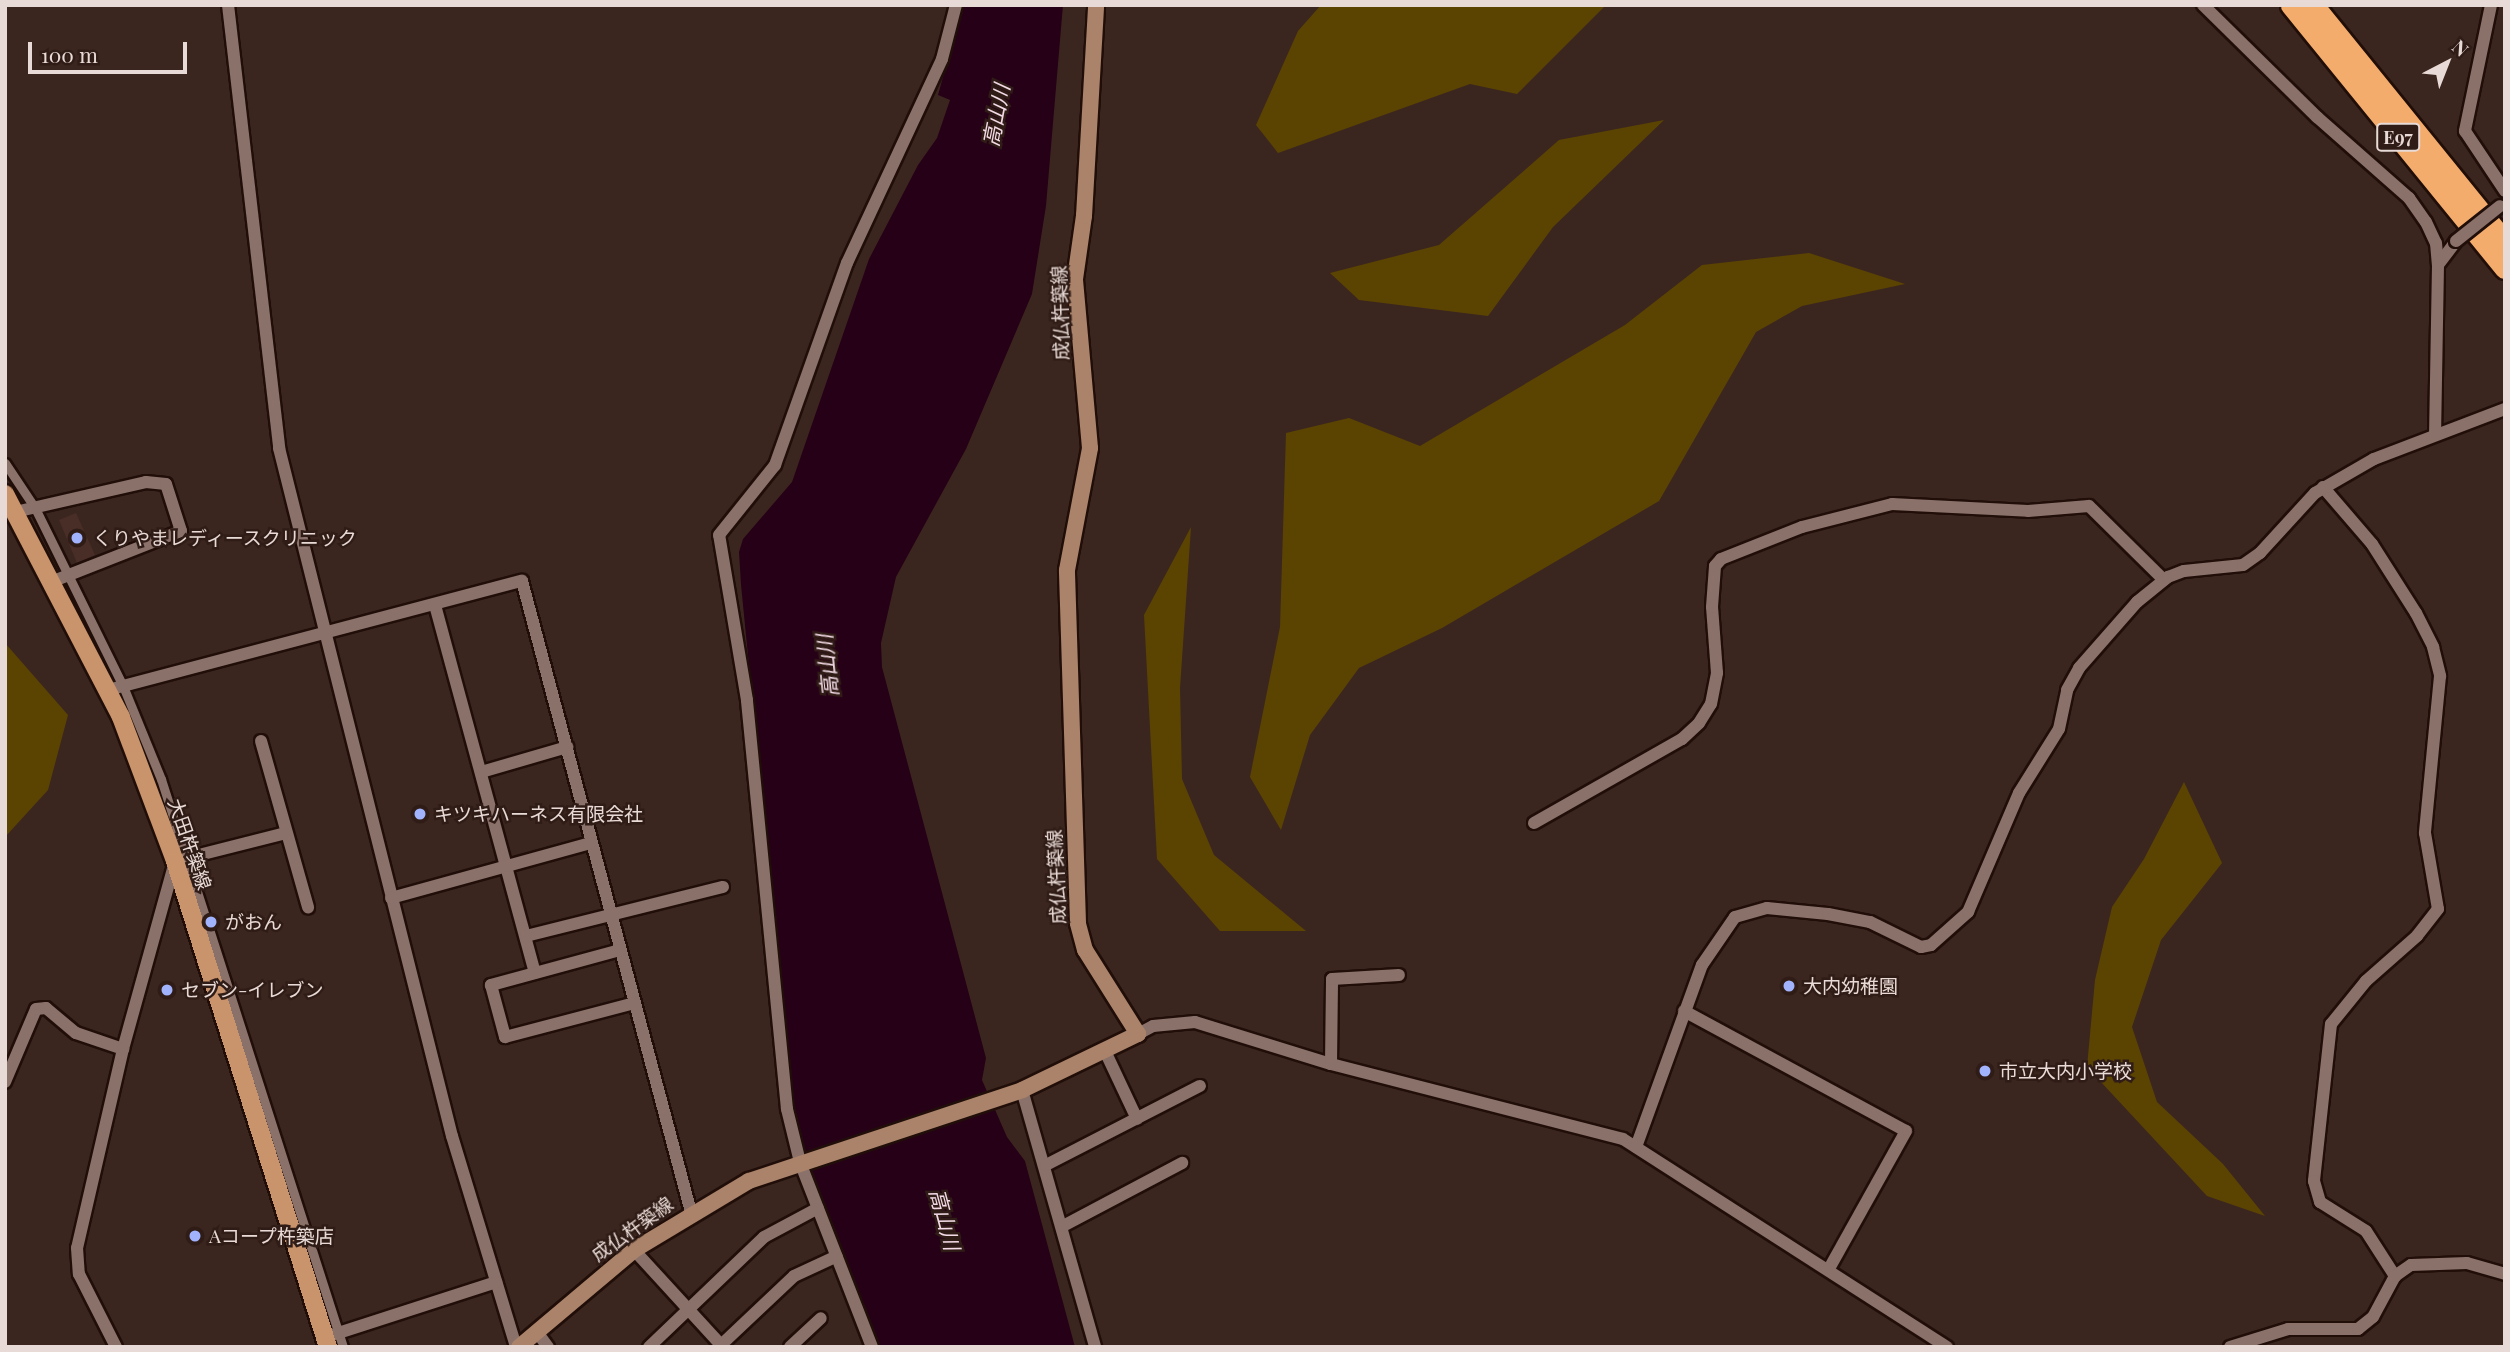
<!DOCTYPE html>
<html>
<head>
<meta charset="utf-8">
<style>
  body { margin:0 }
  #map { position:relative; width:2510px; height:1352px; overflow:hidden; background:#3b261f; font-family:"Playfair Display","Noto Sans JP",serif }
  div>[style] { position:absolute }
  .built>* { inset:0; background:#492e27 }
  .green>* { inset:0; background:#5b4402 }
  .water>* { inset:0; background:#260017 }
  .roads { filter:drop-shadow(2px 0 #210e09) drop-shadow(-2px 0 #210e09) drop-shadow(0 2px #210e09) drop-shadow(0 -2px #210e09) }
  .pedestrian>* { height:9px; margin:-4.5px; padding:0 4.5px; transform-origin:4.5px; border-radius:4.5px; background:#8a716a }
  .minor>* { height:12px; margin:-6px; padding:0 6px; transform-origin:6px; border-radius:6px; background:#8a716a }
  .secondary>* { height:16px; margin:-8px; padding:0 8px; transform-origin:8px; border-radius:8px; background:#aa836a }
  .primary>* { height:18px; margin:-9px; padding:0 9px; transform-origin:9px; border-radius:9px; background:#c9946b }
  .motorway>* { height:21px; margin:-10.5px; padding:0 10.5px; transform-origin:10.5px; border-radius:10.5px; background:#f3ac6b }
  .bridges { filter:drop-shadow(2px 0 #210e09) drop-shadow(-2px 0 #210e09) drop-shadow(0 2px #210e09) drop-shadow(0 -2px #210e09) }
  .minor-bridge>* { height:12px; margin:-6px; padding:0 6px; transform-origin:6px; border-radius:6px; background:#8a716a }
  .dots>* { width:19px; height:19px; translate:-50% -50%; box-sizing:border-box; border:4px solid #301c16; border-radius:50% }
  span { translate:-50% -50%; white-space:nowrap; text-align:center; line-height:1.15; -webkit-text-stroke:5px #301c16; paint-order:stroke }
  .shield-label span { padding:2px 5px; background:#301c16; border:2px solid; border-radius:5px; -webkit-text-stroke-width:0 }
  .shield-label { font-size:18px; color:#e8dad6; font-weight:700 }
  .street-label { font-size:19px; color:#e8dad6 }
  .poi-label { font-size:19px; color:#e8dad6 }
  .left { translate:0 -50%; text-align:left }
  .water-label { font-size:21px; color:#f3dae6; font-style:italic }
  .frame { position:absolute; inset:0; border:7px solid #e8dad6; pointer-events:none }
  .north { position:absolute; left:2412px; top:28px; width:70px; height:70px; -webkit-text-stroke:5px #301c16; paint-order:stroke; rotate:42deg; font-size:19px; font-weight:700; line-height:28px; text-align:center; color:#e8dad6 }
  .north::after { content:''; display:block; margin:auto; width:24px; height:32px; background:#e8dad6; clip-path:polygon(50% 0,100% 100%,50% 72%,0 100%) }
  .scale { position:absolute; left:28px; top:42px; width:159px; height:32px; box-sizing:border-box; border:4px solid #e8dad6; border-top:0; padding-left:9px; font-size:21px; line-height:24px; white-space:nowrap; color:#e8dad6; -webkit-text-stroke:5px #301c16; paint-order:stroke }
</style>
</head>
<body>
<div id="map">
  <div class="built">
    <i style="clip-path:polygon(76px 513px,95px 555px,77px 563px,59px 520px)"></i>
  </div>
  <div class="green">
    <i style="clip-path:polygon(1321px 5px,1606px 5px,1517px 94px,1470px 84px,1278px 153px,1256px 125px,1298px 31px)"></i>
    <i style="clip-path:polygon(1664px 120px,1553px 227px,1488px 316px,1359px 300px,1330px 273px,1439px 245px,1559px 140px)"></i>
    <i style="clip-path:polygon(1809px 253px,1905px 284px,1802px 306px,1756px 332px,1659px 501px,1442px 628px,1359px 668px,1310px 735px,1281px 830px,1250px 777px,1280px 627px,1286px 433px,1349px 418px,1420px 446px,1625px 325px,1702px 265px)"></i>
    <i style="clip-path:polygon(1191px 527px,1180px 688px,1182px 779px,1214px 855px,1306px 931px,1220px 931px,1157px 859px,1144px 615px)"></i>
    <i style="clip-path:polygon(5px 643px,68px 715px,48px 790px,5px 837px)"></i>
    <i style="clip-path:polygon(2184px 782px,2222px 863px,2161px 940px,2132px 1027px,2157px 1102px,2223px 1164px,2265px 1216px,2207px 1196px,2087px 1067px,2095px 980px,2112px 907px,2144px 859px)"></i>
  </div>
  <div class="water">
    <i style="clip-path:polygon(963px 5px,1063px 5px,1046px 206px,1032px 294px,966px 449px,896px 577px,881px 643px,882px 667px,986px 1058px,982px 1080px,1007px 1137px,1025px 1161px,1075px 1347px,879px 1347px,809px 1170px,793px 1110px,741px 585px,739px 552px,743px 539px,792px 482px,869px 259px,918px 165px,937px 138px,950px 100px,938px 95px)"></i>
  </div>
  <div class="roads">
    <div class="pedestrian">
      <i style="left:5px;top:463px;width:54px;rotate:56.3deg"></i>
      <i style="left:35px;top:508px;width:199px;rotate:63.7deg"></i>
      <i style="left:123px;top:686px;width:100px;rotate:67.8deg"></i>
      <i style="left:161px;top:779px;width:596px;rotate:72.23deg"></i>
    </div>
    <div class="minor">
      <i style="left:228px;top:5px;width:446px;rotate:83.4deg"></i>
      <i style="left:279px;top:448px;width:709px;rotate:75.89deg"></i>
      <i style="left:452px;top:1136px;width:220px;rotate:73.1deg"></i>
      <i style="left:2203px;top:5px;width:160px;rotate:44.5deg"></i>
      <i style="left:2317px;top:117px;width:123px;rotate:41.4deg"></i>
      <i style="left:2409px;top:198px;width:29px;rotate:55deg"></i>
      <i style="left:2426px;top:222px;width:23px;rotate:65deg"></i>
      <i style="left:2436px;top:243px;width:22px;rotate:85deg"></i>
      <i style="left:2438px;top:265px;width:169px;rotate:91deg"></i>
      <i style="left:2491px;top:5px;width:129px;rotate:101.7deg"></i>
      <i style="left:2465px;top:131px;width:72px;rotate:56.3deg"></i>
      <i style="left:2438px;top:265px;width:30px;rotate:-53deg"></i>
      <i style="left:2323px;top:487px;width:75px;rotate:49.3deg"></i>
      <i style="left:2372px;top:544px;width:82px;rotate:57.5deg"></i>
      <i style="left:2416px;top:613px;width:38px;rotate:63deg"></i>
      <i style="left:2433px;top:647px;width:30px;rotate:76deg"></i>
      <i style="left:2440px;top:676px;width:158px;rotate:95.5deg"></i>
      <i style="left:2425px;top:833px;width:77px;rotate:80.3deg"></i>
      <i style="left:2438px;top:909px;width:34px;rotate:128deg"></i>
      <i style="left:2417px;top:936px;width:68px;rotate:138.6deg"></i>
      <i style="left:2366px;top:981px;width:55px;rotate:129.1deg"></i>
      <i style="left:2331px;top:1024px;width:158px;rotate:96.2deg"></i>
      <i style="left:2314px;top:1181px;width:22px;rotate:74deg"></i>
      <i style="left:2320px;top:1202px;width:54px;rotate:32.2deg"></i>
      <i style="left:2366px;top:1231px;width:54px;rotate:57.2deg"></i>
      <i style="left:15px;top:512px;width:134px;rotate:-12.9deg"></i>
      <i style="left:146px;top:482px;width:20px;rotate:6deg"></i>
      <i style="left:166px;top:484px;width:49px;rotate:72.3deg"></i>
      <i style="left:181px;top:531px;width:140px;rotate:158.6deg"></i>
      <i style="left:435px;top:605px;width:381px;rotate:74.8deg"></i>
      <i style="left:108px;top:690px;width:428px;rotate:-14.8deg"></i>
      <i style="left:522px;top:581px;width:653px;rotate:75.01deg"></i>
      <i style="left:261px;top:741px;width:173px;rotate:74.2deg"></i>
      <i style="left:481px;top:772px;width:90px;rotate:-16.2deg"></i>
      <i style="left:1534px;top:823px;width:170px;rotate:-29.6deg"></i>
      <i style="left:1682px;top:739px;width:23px;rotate:-43deg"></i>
      <i style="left:1699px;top:723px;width:22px;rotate:-58deg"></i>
      <i style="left:1711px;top:704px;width:32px;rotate:-79deg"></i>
      <i style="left:1717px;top:673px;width:66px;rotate:-94.3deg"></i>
      <i style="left:1712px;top:607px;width:41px;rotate:-85.8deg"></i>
      <i style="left:1715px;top:566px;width:9px;rotate:-49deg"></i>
      <i style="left:1721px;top:559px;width:87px;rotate:-21.6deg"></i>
      <i style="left:1802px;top:527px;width:93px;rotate:-14.3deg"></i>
      <i style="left:1892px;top:504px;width:136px;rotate:2.9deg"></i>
      <i style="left:2028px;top:511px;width:61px;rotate:-4.7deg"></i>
      <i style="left:2089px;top:506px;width:105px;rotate:44.6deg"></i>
      <i style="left:391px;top:898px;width:207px;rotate:-15.4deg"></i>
      <i style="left:526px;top:936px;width:203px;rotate:-14deg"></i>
      <i style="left:620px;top:950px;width:134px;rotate:164.8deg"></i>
      <i style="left:491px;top:985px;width:54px;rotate:74.9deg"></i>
      <i style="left:505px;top:1037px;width:134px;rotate:-14.7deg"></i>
      <i style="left:1684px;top:1011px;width:252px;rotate:28.4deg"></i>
      <i style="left:1906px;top:1131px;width:158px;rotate:119.2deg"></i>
      <i style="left:1138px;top:1034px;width:17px;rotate:-28deg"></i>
      <i style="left:1153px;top:1026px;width:42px;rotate:-5.4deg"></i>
      <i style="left:1195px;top:1022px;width:142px;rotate:17.2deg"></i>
      <i style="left:1331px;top:1064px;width:301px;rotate:14.4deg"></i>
      <i style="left:1623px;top:1139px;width:385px;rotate:32.7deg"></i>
      <i style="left:123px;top:1049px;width:195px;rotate:-74.5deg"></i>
      <i style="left:175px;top:861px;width:114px;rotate:-14.2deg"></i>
      <i style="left:1105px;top:1051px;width:75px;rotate:64.8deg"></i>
      <i style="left:1331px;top:1064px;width:85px;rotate:-89.3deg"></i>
      <i style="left:1332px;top:979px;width:67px;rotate:-3.4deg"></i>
      <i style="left:5px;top:1082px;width:79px;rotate:-67deg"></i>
      <i style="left:36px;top:1009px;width:10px;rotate:-6deg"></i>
      <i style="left:46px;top:1008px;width:39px;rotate:40deg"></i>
      <i style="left:76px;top:1033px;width:50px;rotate:18.8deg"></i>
      <i style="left:123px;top:1049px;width:204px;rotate:103deg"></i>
      <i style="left:77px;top:1248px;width:26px;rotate:86deg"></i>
      <i style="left:79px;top:1274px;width:82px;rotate:63.1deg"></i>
      <i style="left:1022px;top:1090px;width:267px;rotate:74.1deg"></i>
      <i style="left:1636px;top:1147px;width:194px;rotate:-70.1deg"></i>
      <i style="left:1702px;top:965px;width:58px;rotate:-55.5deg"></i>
      <i style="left:1735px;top:917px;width:33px;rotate:-16deg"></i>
      <i style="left:1767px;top:908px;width:61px;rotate:5.6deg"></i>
      <i style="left:1828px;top:914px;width:43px;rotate:10.8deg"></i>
      <i style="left:1870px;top:922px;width:57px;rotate:26.1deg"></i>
      <i style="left:1921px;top:947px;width:10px;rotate:-11deg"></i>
      <i style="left:1931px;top:945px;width:50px;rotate:-41.7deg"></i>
      <i style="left:1968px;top:912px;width:129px;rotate:-66.8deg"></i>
      <i style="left:2019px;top:793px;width:75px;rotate:-58deg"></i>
      <i style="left:2059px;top:729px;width:40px;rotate:-78deg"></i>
      <i style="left:2067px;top:690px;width:25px;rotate:-61deg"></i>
      <i style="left:2079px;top:668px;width:88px;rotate:-48.7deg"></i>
      <i style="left:2137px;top:602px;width:40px;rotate:-39deg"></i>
      <i style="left:2168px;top:577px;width:17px;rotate:-21deg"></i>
      <i style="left:2184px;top:571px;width:59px;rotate:-5.8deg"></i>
      <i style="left:2243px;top:565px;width:21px;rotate:-35deg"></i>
      <i style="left:2260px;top:553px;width:81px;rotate:-47.5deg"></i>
      <i style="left:2315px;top:493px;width:68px;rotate:-30deg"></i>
      <i style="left:2374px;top:459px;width:140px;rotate:-20.9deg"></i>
      <i style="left:1046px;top:1165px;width:173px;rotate:-27.2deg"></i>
      <i style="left:1063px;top:1226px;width:135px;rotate:-27.9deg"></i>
      <i style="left:634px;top:1250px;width:129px;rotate:47.5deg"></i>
      <i style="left:721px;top:1345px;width:100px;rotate:-43.4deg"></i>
      <i style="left:794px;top:1276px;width:47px;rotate:-24.9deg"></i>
      <i style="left:537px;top:1332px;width:19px;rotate:54deg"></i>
      <i style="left:326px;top:1337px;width:179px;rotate:-17.9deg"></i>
      <i style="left:649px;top:1347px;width:159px;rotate:-43.7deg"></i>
      <i style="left:764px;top:1237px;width:61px;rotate:-28.2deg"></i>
      <i style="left:790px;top:1347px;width:42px;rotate:-43.1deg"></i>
      <i style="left:872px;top:1347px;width:199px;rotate:-111.3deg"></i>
      <i style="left:800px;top:1162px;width:55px;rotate:-103.8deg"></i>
      <i style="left:787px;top:1109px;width:411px;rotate:-95.6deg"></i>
      <i style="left:747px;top:700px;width:167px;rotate:-99.6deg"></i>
      <i style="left:719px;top:535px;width:90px;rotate:-51.3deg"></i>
      <i style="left:775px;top:465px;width:214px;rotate:-70.4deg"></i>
      <i style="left:847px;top:263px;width:225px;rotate:-65deg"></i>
      <i style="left:942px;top:59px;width:56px;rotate:-75.5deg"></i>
      <i style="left:2230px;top:1347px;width:61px;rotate:-17.2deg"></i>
      <i style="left:2288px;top:1329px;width:70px"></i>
      <i style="left:2358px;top:1329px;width:19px;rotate:-39deg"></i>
      <i style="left:2373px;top:1317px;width:47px;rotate:-61.8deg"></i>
      <i style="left:2395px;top:1276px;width:19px;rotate:-35deg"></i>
      <i style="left:2411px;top:1265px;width:56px;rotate:-2deg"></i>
      <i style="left:2467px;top:1263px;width:40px;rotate:16deg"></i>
    </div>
    <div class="secondary">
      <i style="left:519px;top:1347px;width:150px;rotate:-40.1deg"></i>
      <i style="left:634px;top:1250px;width:134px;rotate:-31deg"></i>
      <i style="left:749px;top:1181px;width:288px;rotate:-18.4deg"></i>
      <i style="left:1022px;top:1090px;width:129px;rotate:-25.8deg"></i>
      <i style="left:1138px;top:1034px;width:99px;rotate:-122.2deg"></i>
      <i style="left:1085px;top:950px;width:28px;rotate:-105deg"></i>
      <i style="left:1078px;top:923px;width:353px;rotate:-91.8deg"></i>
      <i style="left:1067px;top:570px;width:124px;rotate:-79.3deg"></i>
      <i style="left:1090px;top:448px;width:170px;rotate:-95.1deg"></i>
      <i style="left:1075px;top:279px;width:64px;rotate:-81.9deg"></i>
      <i style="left:1084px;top:216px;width:211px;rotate:-86.7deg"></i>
    </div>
    <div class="primary">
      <i style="left:5px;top:494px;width:251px;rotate:62.5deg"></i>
      <i style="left:121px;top:717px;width:154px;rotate:69.4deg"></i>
      <i style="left:175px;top:861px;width:510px;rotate:72.53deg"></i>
    </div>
    <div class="motorway">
      <i style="left:2291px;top:5px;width:339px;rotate:50.9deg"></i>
      <i style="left:2313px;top:5px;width:305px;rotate:51deg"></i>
    </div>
  </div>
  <div class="bridges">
    <div class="minor-bridge">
      <i style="left:2456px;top:241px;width:56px;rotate:-38.5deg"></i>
    </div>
  </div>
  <div class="dots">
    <i style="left:77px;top:538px;background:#a1b3fd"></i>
    <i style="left:420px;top:814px;background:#a1b3fd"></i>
    <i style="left:211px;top:922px;background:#a1b3fd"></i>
    <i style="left:1789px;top:986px;background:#a1b3fd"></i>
    <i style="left:167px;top:990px;background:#a1b3fd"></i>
    <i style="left:1985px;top:1071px;background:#a1b3fd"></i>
    <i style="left:195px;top:1236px;background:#a1b3fd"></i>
  </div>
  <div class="shield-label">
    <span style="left:2398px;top:137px">E97</span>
  </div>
  <div class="street-label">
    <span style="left:1060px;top:313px;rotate:-92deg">成仏杵築線</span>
    <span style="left:190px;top:844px;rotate:71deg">大田杵築線</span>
    <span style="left:1056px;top:877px;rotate:-93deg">成仏杵築線</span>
    <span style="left:632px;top:1229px;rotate:-36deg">成仏杵築線</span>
  </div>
  <div class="poi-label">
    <span class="left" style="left:93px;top:538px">くりやまレディースクリニック</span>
    <span class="left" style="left:434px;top:814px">キツキハーネス有限会社</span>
    <span class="left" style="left:225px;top:922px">がおん</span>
    <span class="left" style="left:1803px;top:986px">大内幼稚園</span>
    <span class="left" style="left:181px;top:990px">セブン-イレブン</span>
    <span class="left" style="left:1999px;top:1071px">市立大内小学校</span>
    <span class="left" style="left:209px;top:1236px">Aコープ杵築店</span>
  </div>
  <div class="water-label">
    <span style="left:995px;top:115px;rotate:-79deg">高山川</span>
    <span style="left:826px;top:666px;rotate:-96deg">高山川</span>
    <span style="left:946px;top:1219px;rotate:75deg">高山川</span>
  </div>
  <div class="frame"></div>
  <div class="north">N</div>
  <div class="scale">100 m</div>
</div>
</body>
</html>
